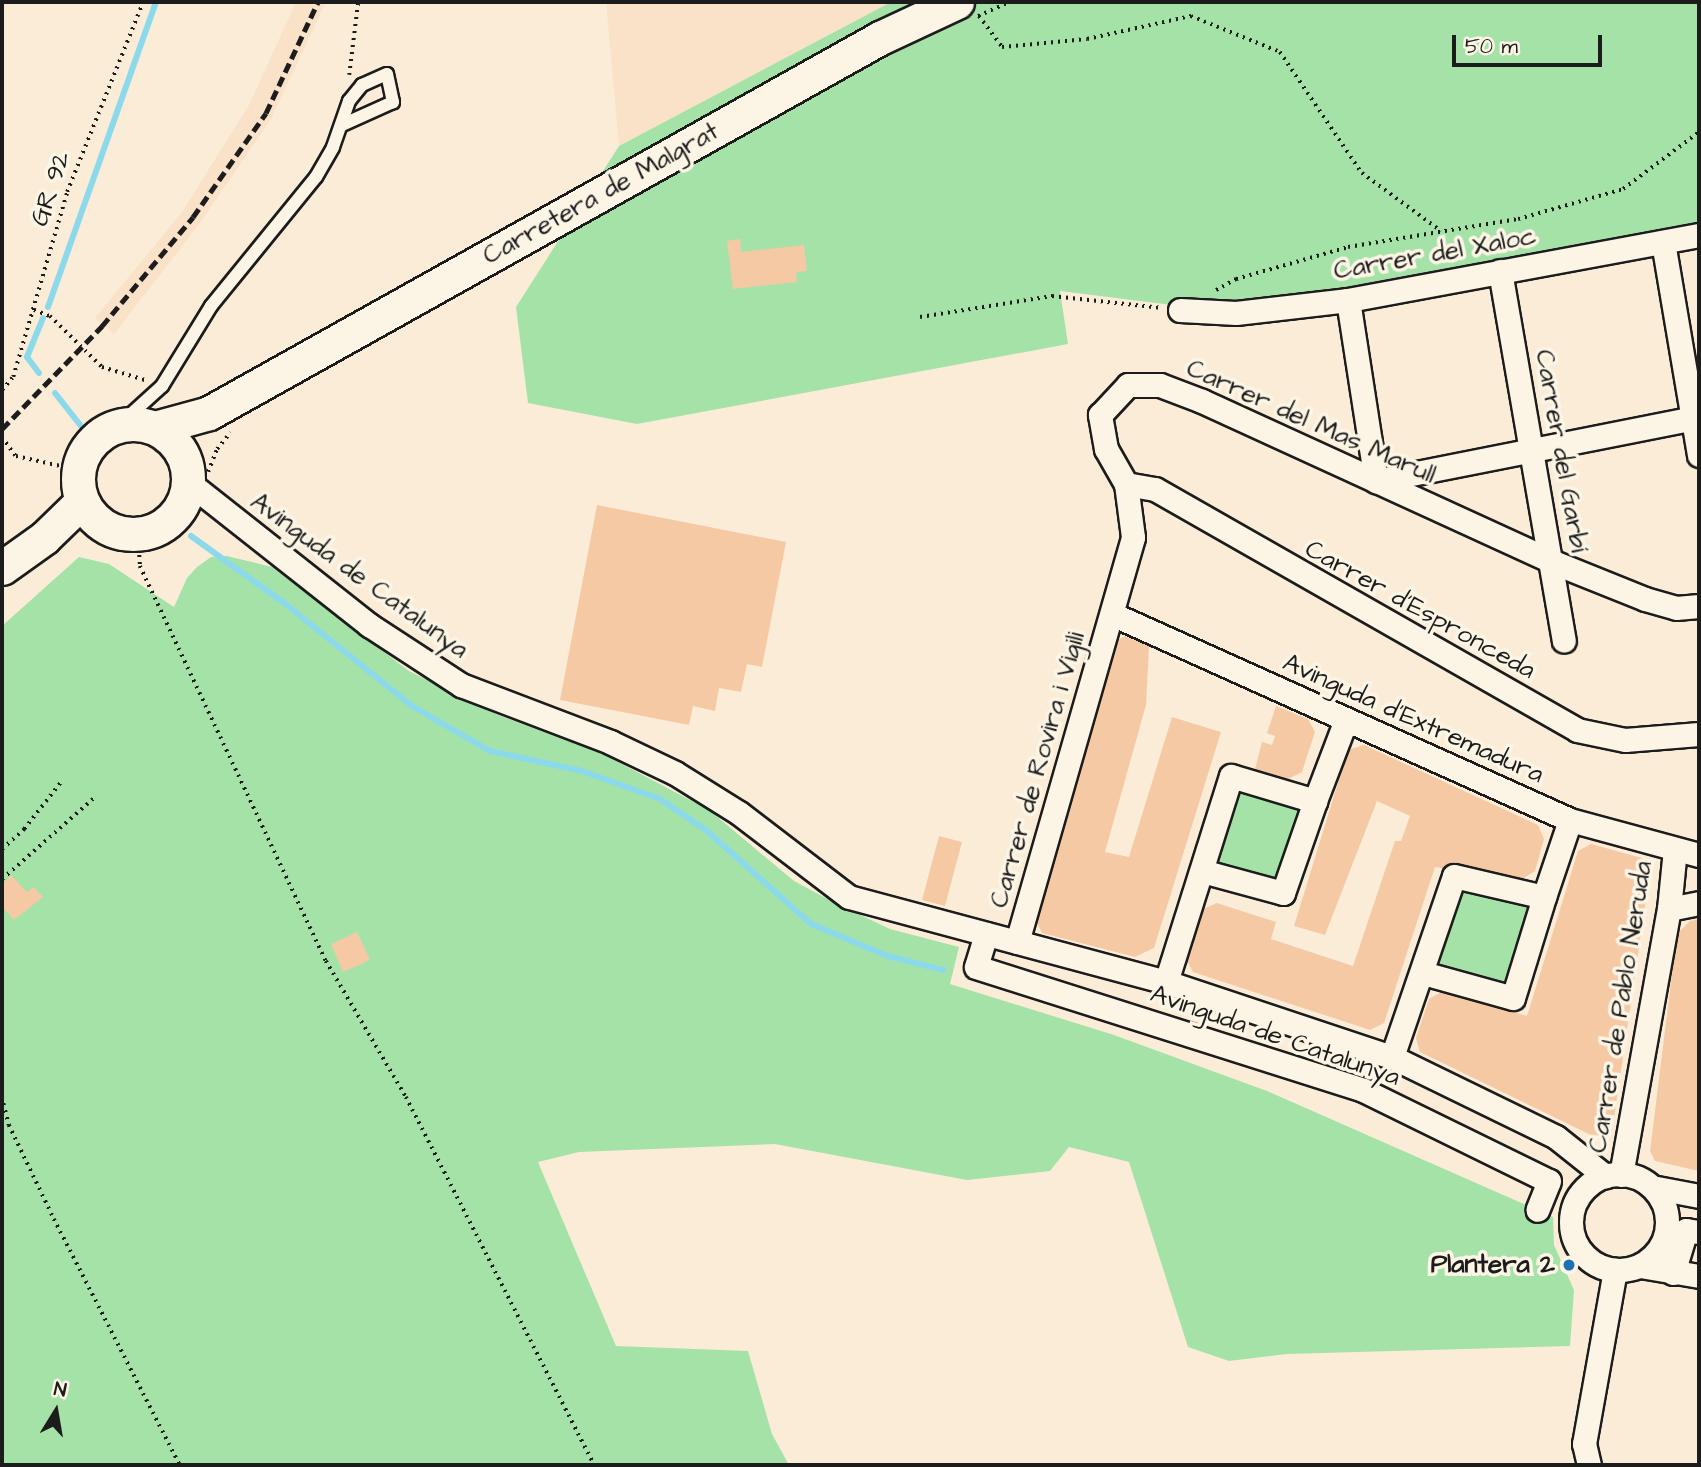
<!DOCTYPE html>
<html>
<head>
<meta charset="utf-8">
<style>
  body { margin:0 }
  #map { position:relative; width:1701px; height:1467px; overflow:hidden; background:#fbecd8; font-family:"Architects Daughter",sans-serif }
  div>[style] { position:absolute }
  .built>* { inset:0; background:#fae2c9 }
  .green>* { inset:0; background:#a5e2a8 }
  .stream>* { height:6px; margin:-3px; padding:0 3px; transform-origin:3px; border-radius:3px; background:#8cd9eb }
  .building>* { inset:0; background:#f6c9a5 }
  .path>* { height:3.5px; margin-top:-1.75px; transform-origin:0; background:repeating-linear-gradient(90deg,#1c1c1c 0 2px,transparent 0 7px) }
  .roads { filter:drop-shadow(2px 0 #1c1c1c) drop-shadow(-2px 0 #1c1c1c) drop-shadow(0 2px #1c1c1c) drop-shadow(0 -2px #1c1c1c) }
  .lane>* { height:12px; margin:-6px; padding:0 6px; transform-origin:6px; border-radius:6px; background:#fcf5e5 }
  .street>* { height:23px; margin:-11.5px; padding:0 11.5px; transform-origin:11.5px; border-radius:11.5px; background:#fcf5e5 }
  .street>.ring { margin:-11.5px; padding:0; box-sizing:content-box; background:none; border:23px solid #fcf5e5; border-radius:50% }
  .secondary>* { height:33px; margin:-16.5px; padding:0 16.5px; transform-origin:16.5px; border-radius:16.5px; background:#fcf5e5 }
  .secondary>.ring { margin:-16.5px; padding:0; box-sizing:content-box; background:none; border:33px solid #fcf5e5; border-radius:50% }
  .rail>* { height:5px; margin-top:-2.5px; transform-origin:0; background:repeating-linear-gradient(90deg,#1c1c1c 0 10px,transparent 0 15px) }
  .dots>* { width:19px; height:19px; translate:-50% -50%; box-sizing:border-box; border:4px solid #fcf5e5; border-radius:50% }
  span { translate:-50% -50%; white-space:nowrap; text-align:center; line-height:1.15; -webkit-text-stroke:7px #fcf5e5; paint-order:stroke }
  .street-label { font-size:26px; color:#1c1c1c }
  .poi-label { font-size:26px; color:#1c1c1c; font-weight:700 }
  .right { translate:-100% -50%; text-align:right }
  .frame { position:absolute; inset:0; border:4px solid #1c1c1c; pointer-events:none }
  .north { position:absolute; left:21px; top:1376px; width:70px; height:70px; -webkit-text-stroke:5px #fcf5e5; paint-order:stroke; rotate:11deg; font-size:19px; font-weight:700; line-height:28px; text-align:center; color:#1c1c1c }
  .north::after { content:''; display:block; margin:auto; width:24px; height:32px; background:#1c1c1c; clip-path:polygon(50% 0,100% 100%,50% 72%,0 100%) }
  .scale { position:absolute; left:1452px; top:35px; width:150px; height:32px; box-sizing:border-box; border:4px solid #1c1c1c; border-top:0; padding-left:9px; font-size:21px; line-height:24px; white-space:nowrap; color:#1c1c1c; -webkit-text-stroke:5px #fcf5e5; paint-order:stroke }
</style>
</head>
<body>
<div id="map">
  <div class="built">
    <i style="clip-path:polygon(296px 2px,326px 2px,271px 119px,198px 226px,114px 334px,95px 318px,182px 212px,249px 105px)"></i>
    <i style="clip-path:polygon(606px 2px,891px 2px,619px 146px)"></i>
  </div>
  <div class="green">
    <i style="clip-path:polygon(891px 2px,1699px 2px,1699px 235px,1236px 313px,1060px 291px,1068px 344px,637px 424px,528px 403px,516px 307px,619px 146px)"></i>
    <i style="clip-path:polygon(227px 556px,272px 567px,409px 671px,498px 715px,601px 753px,709px 810px,794px 881px,837px 904px,890px 929px,959px 947px,950px 984px,1114px 1035px,1267px 1091px,1553px 1217px,1554px 1245px,1574px 1290px,1570px 1346px,1287px 1354px,1229px 1361px,1188px 1347px,1129px 1162px,1069px 1147px,1050px 1171px,967px 1180px,775px 1144px,579px 1152px,538px 1162px,616px 1346px,748px 1351px,772px 1434px,789px 1465px,2px 1465px,2px 626px,79px 557px,109px 564px,174px 607px,187px 578px,197px 567px,211px 557px)"></i>
    <i style="clip-path:polygon(1237px 778px,1315px 801px,1285px 893px,1202px 871px)"></i>
    <i style="clip-path:polygon(1454px 876px,1544px 897px,1513px 998px,1423px 973px)"></i>
  </div>
  <div class="stream">
    <i style="left:48px;top:307px;width:324px;rotate:-70.5deg"></i>
    <i style="left:39px;top:373px;width:20px;rotate:-127deg"></i>
    <i style="left:27px;top:357px;width:42px;rotate:-67.7deg"></i>
    <i style="left:55px;top:393px;width:42px;rotate:51.8deg"></i>
    <i style="left:191px;top:536px;width:113px;rotate:35.7deg"></i>
    <i style="left:283px;top:602px;width:166px;rotate:38.9deg"></i>
    <i style="left:412px;top:706px;width:90px;rotate:30deg"></i>
    <i style="left:490px;top:751px;width:94px;rotate:12.3deg"></i>
    <i style="left:582px;top:771px;width:83px;rotate:19.7deg"></i>
    <i style="left:660px;top:799px;width:57px;rotate:34.2deg"></i>
    <i style="left:707px;top:831px;width:140px;rotate:41.8deg"></i>
    <i style="left:811px;top:924px;width:83px;rotate:22.6deg"></i>
    <i style="left:888px;top:956px;width:57px;rotate:14.3deg"></i>
  </div>
  <div class="building">
    <i style="clip-path:polygon(740px 239px,741px 252px,804px 245px,807px 271px,796px 272px,797px 282px,733px 289px,727px 241px)"></i>
    <i style="clip-path:polygon(597px 505px,786px 542px,762px 667px,747px 664px,741px 692px,719px 688px,715px 711px,693px 706px,689px 725px,560px 700px)"></i>
    <i style="clip-path:polygon(1125px 636px,1149px 646px,1146px 705px,1105px 852px,1129px 857px,1172px 717px,1221px 732px,1154px 948px,1135px 957px,1042px 933px,1033px 914px,1111px 644px)"></i>
    <i style="clip-path:polygon(1276px 706px,1308px 719px,1315px 732px,1302px 772px,1288px 779px,1255px 769px,1262px 742px,1272px 745px,1275px 736px,1267px 733px)"></i>
    <i style="clip-path:polygon(1364px 745px,1538px 825px,1544px 839px,1535px 871px,1522px 879px,1435px 867px,1384px 1023px,1370px 1030px,1193px 972px,1186px 959px,1203px 909px,1217px 903px,1276px 922px,1271px 939px,1353px 966px,1395px 841px,1401px 841px,1410px 816px,1377px 801px,1325px 935px,1294px 926px,1348px 750px)"></i>
    <i style="clip-path:polygon(939px 836px,962px 842px,945px 906px,922px 900px)"></i>
    <i style="clip-path:polygon(1591px 844px,1642px 858px,1650px 871px,1612px 1132px,1599px 1139px,1420px 1052px,1416px 1038px,1429px 999px,1443px 991px,1527px 1016px,1578px 851px)"></i>
    <i style="clip-path:polygon(11px 875px,27px 892px,34px 887px,43px 897px,14px 920px,2px 907px,2px 885px)"></i>
    <i style="clip-path:polygon(1699px 919px,1699px 1171px,1655px 1161px,1650px 1151px,1677px 934px,1690px 921px)"></i>
    <i style="clip-path:polygon(357px 932px,370px 960px,343px 972px,331px 944px)"></i>
  </div>
  <div class="path">
    <i style="left:978px;top:16px;width:35px;rotate:-24deg"></i>
    <i style="left:979px;top:16px;width:39px;rotate:53deg"></i>
    <i style="left:1002px;top:47px;width:85px;rotate:-5.4deg"></i>
    <i style="left:1087px;top:39px;width:107px;rotate:-12.5deg"></i>
    <i style="left:1191px;top:16px;width:96px;rotate:22deg"></i>
    <i style="left:1280px;top:52px;width:146px;rotate:55.9deg"></i>
    <i style="left:1362px;top:173px;width:98px;rotate:36.3deg"></i>
    <i style="left:349px;top:75px;width:74px;rotate:-83deg"></i>
    <i style="left:1216px;top:290px;width:23px;rotate:-29deg"></i>
    <i style="left:1236px;top:279px;width:116px;rotate:-15.9deg"></i>
    <i style="left:1348px;top:247px;width:172px;rotate:-9.4deg"></i>
    <i style="left:1518px;top:219px;width:109px;rotate:-15.9deg"></i>
    <i style="left:1623px;top:189px;width:95px;rotate:-36.9deg"></i>
    <i style="left:34px;top:310px;width:17px;rotate:21deg"></i>
    <i style="left:50px;top:316px;width:73px;rotate:44.4deg"></i>
    <i style="left:102px;top:367px;width:45px;rotate:16.8deg"></i>
    <i style="left:920px;top:317px;width:134px;rotate:-9deg"></i>
    <i style="left:1052px;top:296px;width:111px;rotate:6.2deg"></i>
    <i style="left:2px;top:390px;width:17px;rotate:-50deg"></i>
    <i style="left:13px;top:377px;width:193px;rotate:-73.7deg"></i>
    <i style="left:67px;top:192px;width:205px;rotate:-68.2deg"></i>
    <i style="left:2px;top:437px;width:24px;rotate:54deg"></i>
    <i style="left:16px;top:456px;width:64px;rotate:12.7deg"></i>
    <i style="left:208px;top:472px;width:25px;rotate:-69deg"></i>
    <i style="left:217px;top:449px;width:21px;rotate:-51deg"></i>
    <i style="left:138px;top:534px;width:32px;rotate:86deg"></i>
    <i style="left:140px;top:566px;width:437px;rotate:64.8deg"></i>
    <i style="left:326px;top:961px;width:158px;rotate:59.5deg"></i>
    <i style="left:406px;top:1097px;width:413px;rotate:62.9deg"></i>
    <i style="left:2px;top:849px;width:30px;rotate:-42deg"></i>
    <i style="left:24px;top:829px;width:60px;rotate:-51.8deg"></i>
    <i style="left:2px;top:879px;width:124px;rotate:-41.4deg"></i>
    <i style="left:2px;top:1097px;width:29px;rotate:76deg"></i>
    <i style="left:9px;top:1125px;width:104px;rotate:64.4deg"></i>
    <i style="left:54px;top:1219px;width:276px;rotate:62.9deg"></i>
  </div>
  <div class="roads">
    <div class="lane">
      <i style="left:119px;top:425px;width:58px;rotate:-42.2deg"></i>
      <i style="left:162px;top:386px;width:94px;rotate:-58.5deg"></i>
      <i style="left:211px;top:306px;width:166px;rotate:-50.9deg"></i>
      <i style="left:316px;top:177px;width:34px;rotate:-60deg"></i>
      <i style="left:333px;top:147px;width:49px;rotate:-70.8deg"></i>
      <i style="left:349px;top:101px;width:21px;rotate:-51deg"></i>
      <i style="left:362px;top:85px;width:27px;rotate:-24deg"></i>
      <i style="left:387px;top:74px;width:29px;rotate:78deg"></i>
      <i style="left:393px;top:102px;width:56px;rotate:155.7deg"></i>
    </div>
    <div class="street">
      <i style="left:1663px;top:242px;width:216px;rotate:80.4deg"></i>
      <i style="left:1500px;top:271px;width:375px;rotate:80.2deg"></i>
      <i style="left:1348px;top:300px;width:183px;rotate:81.2deg"></i>
      <i style="left:1376px;top:481px;width:329px;rotate:-11.2deg"></i>
      <i style="left:1180px;top:310px;width:56px;rotate:3.1deg"></i>
      <i style="left:1236px;top:313px;width:113px;rotate:-6.6deg"></i>
      <i style="left:1348px;top:300px;width:357px;rotate:-10.5deg"></i>
      <i style="left:188px;top:482px;width:231px;rotate:38.3deg"></i>
      <i style="left:369px;top:625px;width:110px;rotate:33.1deg"></i>
      <i style="left:461px;top:685px;width:160px;rotate:20.9deg"></i>
      <i style="left:610px;top:742px;width:72px;rotate:25.5deg"></i>
      <i style="left:675px;top:773px;width:75px;rotate:32deg"></i>
      <i style="left:739px;top:813px;width:138px;rotate:37.4deg"></i>
      <i style="left:849px;top:897px;width:328px;rotate:15deg"></i>
      <i style="left:1166px;top:982px;width:238px;rotate:18.4deg"></i>
      <i style="left:1392px;top:1057px;width:182px;rotate:26deg"></i>
      <i style="left:1556px;top:1137px;width:63px;rotate:38.5deg"></i>
      <i style="left:1126px;top:484px;width:29px;rotate:10deg"></i>
      <i style="left:1155px;top:489px;width:486px;rotate:29.7deg"></i>
      <i style="left:1577px;top:730px;width:49px;rotate:11.8deg"></i>
      <i style="left:1625px;top:740px;width:74px;rotate:-4.6deg"></i>
      <i style="left:1112px;top:614px;width:502px;rotate:24.22deg"></i>
      <i style="left:1570px;top:820px;width:134px;rotate:15.2deg"></i>
      <i style="left:1202px;top:871px;width:84px;rotate:15.2deg"></i>
      <i style="left:1283px;top:893px;width:97px;rotate:-70.8deg"></i>
      <i style="left:1669px;top:909px;width:31px;rotate:-11deg"></i>
      <i style="left:986px;top:934px;width:34px;rotate:107deg"></i>
      <i style="left:976px;top:967px;width:406px;rotate:17.6deg"></i>
      <i style="left:1363px;top:1090px;width:207px;rotate:26.1deg"></i>
      <i style="left:1549px;top:1181px;width:31px;rotate:112deg"></i>
      <i style="left:1017px;top:942px;width:421px;rotate:-74deg"></i>
      <i style="left:1133px;top:537px;width:53px;rotate:-97.5deg"></i>
      <i style="left:1126px;top:484px;width:40px;rotate:-119.7deg"></i>
      <i style="left:1106px;top:449px;width:35px;rotate:-100deg"></i>
      <i style="left:1100px;top:415px;width:41px;rotate:-47deg"></i>
      <i style="left:1128px;top:385px;width:32px"></i>
      <i style="left:1160px;top:385px;width:45px;rotate:20.9deg"></i>
      <i style="left:1202px;top:401px;width:386px;rotate:24.6deg"></i>
      <i style="left:1553px;top:562px;width:99px;rotate:21.9deg"></i>
      <i style="left:1645px;top:599px;width:32px;rotate:16deg"></i>
      <i style="left:1676px;top:608px;width:23px;rotate:-5deg"></i>
      <i style="left:1423px;top:973px;width:93px;rotate:15.5deg"></i>
      <i style="left:1513px;top:998px;width:106px;rotate:-72.9deg"></i>
      <i style="left:1166px;top:982px;width:216px;rotate:-72.5deg"></i>
      <i style="left:1231px;top:776px;width:88px;rotate:16.6deg"></i>
      <i style="left:1315px;top:801px;width:87px;rotate:-69.1deg"></i>
      <i style="left:1392px;top:1057px;width:191px;rotate:-71.1deg"></i>
      <i style="left:1454px;top:876px;width:92px;rotate:13.1deg"></i>
      <i style="left:1544px;top:897px;width:81px;rotate:-71.3deg"></i>
      <i class="ring" style="left:1571px;top:1174px;width:73px;height:73px"></i>
      <i style="left:1621px;top:1175px;width:270px;rotate:-79.8deg"></i>
      <i style="left:1669px;top:909px;width:60px;rotate:-84.3deg"></i>
      <i style="left:1657px;top:1188px;width:43px;rotate:10.8deg"></i>
      <i style="left:1640px;top:1266px;width:60px;rotate:9.6deg"></i>
      <i style="left:1673px;top:1273px;width:45px;rotate:-73.2deg"></i>
      <i style="left:1686px;top:1230px;width:13px;rotate:9deg"></i>
      <i style="left:1589px;top:1465px;width:22px;rotate:-103deg"></i>
      <i style="left:1584px;top:1444px;width:177px;rotate:-79.9deg"></i>
    </div>
    <div class="secondary">
      <i class="ring" style="left:78px;top:424px;width:77px;height:77px"></i>
      <i style="left:155px;top:428px;width:56px;rotate:-15.5deg"></i>
      <i style="left:209px;top:413px;width:769px;rotate:-29.2deg"></i>
      <i style="left:880px;top:38px;width:85px;rotate:-25.1deg"></i>
      <i style="left:2px;top:568px;width:52px;rotate:-35.5deg"></i>
      <i style="left:44px;top:538px;width:53px;rotate:-44.2deg"></i>
    </div>
  </div>
  <div class="rail">
    <i style="left:2px;top:429px;width:144px;rotate:-45.8deg"></i>
    <i style="left:102px;top:326px;width:142px;rotate:-50.1deg"></i>
    <i style="left:193px;top:217px;width:127px;rotate:-54.9deg"></i>
    <i style="left:266px;top:113px;width:123px;rotate:-64.9deg"></i>
  </div>
  <div class="dots">
    <i style="left:1569px;top:1265px;background:#1f6fb2"></i>
  </div>
  <div class="street-label">
    <span style="left:51px;top:189px;rotate:-72deg">GR 92</span>
    <span style="left:601px;top:194px;rotate:-29deg">Carretera de Malgrat</span>
    <span style="left:1435px;top:254px;rotate:-10deg">Carrer del Xaloc</span>
    <span style="left:1311px;top:422px;rotate:24deg">Carrer del Mas Marull</span>
    <span style="left:1561px;top:451px;rotate:80deg">Carrer del Garbí</span>
    <span style="left:359px;top:576px;rotate:36deg">Avinguda de Catalunya</span>
    <span style="left:1420px;top:610px;rotate:29deg">Carrer d'Espronceda</span>
    <span style="left:1413px;top:719px;rotate:24deg">Avinguda d'Extremadura</span>
    <span style="left:1038px;top:770px;rotate:-74deg">Carrer de Rovira i Vigili</span>
    <span style="left:1621px;top:1007px;rotate:-81deg">Carrer de Pablo Neruda</span>
    <span style="left:1275px;top:1036px;rotate:19deg">Avinguda de Catalunya</span>
  </div>
  <div class="poi-label">
    <span class="right" style="left:1555px;top:1265px">Plantera 2</span>
  </div>
  <div class="frame"></div>
  <div class="north">N</div>
  <div class="scale">50 m</div>
</div>
</body>
</html>
